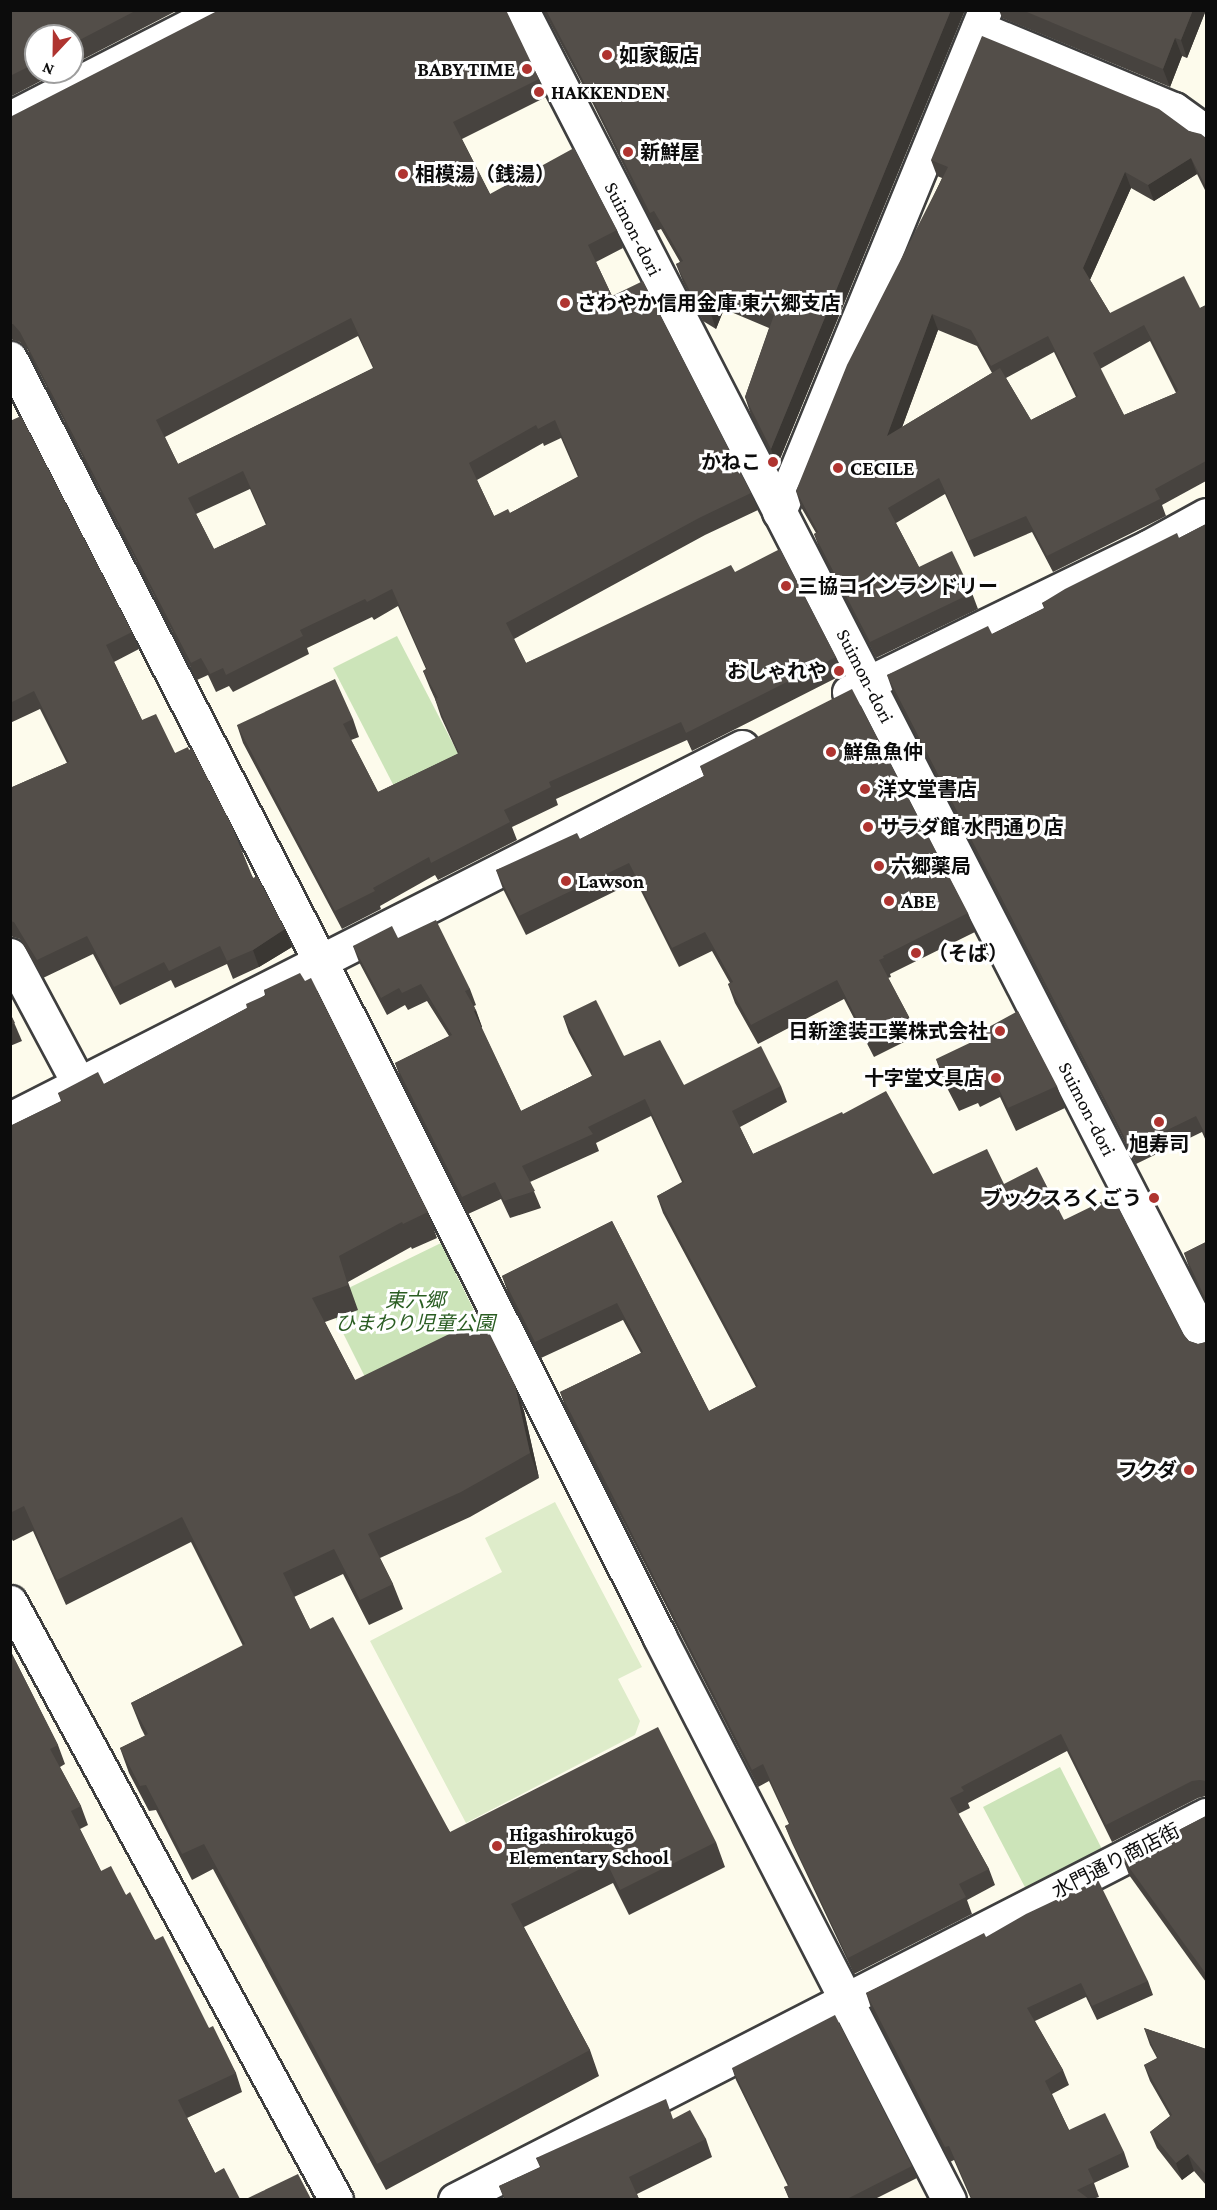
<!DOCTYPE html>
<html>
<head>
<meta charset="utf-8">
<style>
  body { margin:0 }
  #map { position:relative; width:1217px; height:2210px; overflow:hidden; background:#fdfbec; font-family:"Crimson Pro","Noto Sans JP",serif }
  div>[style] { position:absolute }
  .green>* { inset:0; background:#cce4b9 }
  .pitch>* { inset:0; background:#deecca }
  .roads { filter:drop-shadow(2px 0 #3f3f3f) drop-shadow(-2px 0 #3f3f3f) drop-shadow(0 2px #3f3f3f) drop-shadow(0 -2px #3f3f3f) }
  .minor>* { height:33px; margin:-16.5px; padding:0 16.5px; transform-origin:16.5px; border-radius:16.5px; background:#fff }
  .wall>* { inset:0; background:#47433f }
  .shaded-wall>* { inset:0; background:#3a3733 }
  .building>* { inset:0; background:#534e49 }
  .dots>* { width:16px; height:16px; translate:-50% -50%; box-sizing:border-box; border:3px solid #fff; border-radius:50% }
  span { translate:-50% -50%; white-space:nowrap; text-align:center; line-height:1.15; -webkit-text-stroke:6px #fff; paint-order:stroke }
  .poi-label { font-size:20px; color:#0c0c0c; font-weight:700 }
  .left { translate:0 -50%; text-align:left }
  .right { translate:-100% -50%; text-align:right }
  .street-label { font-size:20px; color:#0c0c0c }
  .park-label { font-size:20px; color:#2a5d22; font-style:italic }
  .frame { position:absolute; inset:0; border:12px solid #0c0c0c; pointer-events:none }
  .north { position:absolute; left:24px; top:24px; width:60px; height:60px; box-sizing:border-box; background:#fff; border:2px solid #9e9e9e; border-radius:50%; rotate:202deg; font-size:16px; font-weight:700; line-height:24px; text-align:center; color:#0c0c0c }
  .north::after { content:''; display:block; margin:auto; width:21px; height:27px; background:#af3430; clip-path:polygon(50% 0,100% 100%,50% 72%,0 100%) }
</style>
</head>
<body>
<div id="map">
  <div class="green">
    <i style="clip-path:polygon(397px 636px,462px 761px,398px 794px,333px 668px)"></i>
    <i style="clip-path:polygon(441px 1243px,485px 1333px,371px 1389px,326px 1299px)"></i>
    <i style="clip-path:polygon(1060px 1767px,1104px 1853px,1028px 1893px,983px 1807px)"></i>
  </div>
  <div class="pitch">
    <i style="clip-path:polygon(555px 1502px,642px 1667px,618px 1679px,640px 1721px,635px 1735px,466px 1823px,370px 1641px,502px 1572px,485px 1538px)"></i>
  </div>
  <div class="roads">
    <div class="minor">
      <i style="left:522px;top:10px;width:1497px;rotate:62.82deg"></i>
      <i style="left:978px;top:28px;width:212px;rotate:22.5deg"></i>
      <i style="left:1174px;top:109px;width:39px;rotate:36deg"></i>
      <i style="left:10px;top:118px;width:236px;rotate:-27.2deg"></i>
      <i style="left:10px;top:358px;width:702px;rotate:62.78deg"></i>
      <i style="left:331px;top:982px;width:732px;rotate:63.36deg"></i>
      <i style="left:659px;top:1636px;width:634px;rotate:62.79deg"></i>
      <i style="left:779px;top:512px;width:543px;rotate:-67.69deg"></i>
      <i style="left:849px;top:692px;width:332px;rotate:-25.9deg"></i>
      <i style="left:1148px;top:547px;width:66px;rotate:-28.9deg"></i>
      <i style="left:10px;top:955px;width:146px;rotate:61.9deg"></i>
      <i style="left:10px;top:1119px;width:821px;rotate:-26.94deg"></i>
      <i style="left:10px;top:1602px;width:681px;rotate:61.4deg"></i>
      <i style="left:455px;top:2200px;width:844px;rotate:-27.14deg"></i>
    </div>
  </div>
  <div class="wall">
    <i style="clip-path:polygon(10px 10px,178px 10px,72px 65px,72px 36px,36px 36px,36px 72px,58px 72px,10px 97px)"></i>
    <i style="clip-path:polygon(543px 10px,965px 10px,777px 466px,751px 415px,745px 397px,769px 328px,724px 309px,716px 329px,703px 321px,683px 282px,676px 264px,680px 262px,661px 229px,656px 231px,593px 104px)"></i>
    <i style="clip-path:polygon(999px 10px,1206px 10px,1187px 58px,1182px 56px,1170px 87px,1002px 18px)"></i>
    <i style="clip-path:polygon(evenodd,539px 79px,546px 97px,462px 139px,490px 194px,617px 230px,623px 248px,596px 262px,612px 296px,751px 493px,758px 510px,705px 535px,514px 639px,526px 663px,735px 572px,836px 657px,842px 675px,692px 751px,687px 740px,556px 799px,558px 805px,512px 827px,517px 840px,438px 880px,435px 875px,380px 906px,381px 909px,342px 929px,243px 743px,237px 725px,353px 719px,359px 737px,351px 740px,378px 792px,458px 754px,441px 717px,435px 699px,430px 688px,423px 671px,426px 669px,398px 606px,374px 620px,372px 617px,307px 648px,309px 654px,233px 692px,229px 686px,216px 692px,208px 675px,197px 680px,27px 349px,20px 342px,10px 339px,10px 117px,539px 79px,358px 336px,373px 368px,178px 464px,165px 437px,358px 336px,539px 79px,561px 438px,578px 477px,510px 513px,494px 516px,477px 480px,543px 443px,544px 446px,561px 438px,539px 79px,250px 489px,266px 525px,214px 549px,196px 514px,250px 489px)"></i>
    <i style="clip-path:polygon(evenodd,1189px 131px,1206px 138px,1206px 192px,1197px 174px,1154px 201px,1131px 188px,1090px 280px,1110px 313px,1200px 308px,1206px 305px,1206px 481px,1162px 505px,1166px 516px,1053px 572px,1032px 532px,974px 557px,945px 494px,896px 523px,919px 567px,972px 593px,978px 609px,876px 658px,820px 550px,814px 534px,816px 533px,801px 507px,796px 491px,942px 178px,937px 176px,931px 160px,1189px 131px,938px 330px,977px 346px,992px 373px,902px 427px,938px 330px,1189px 131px,1150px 341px,1176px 393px,1124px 415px,1100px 369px,1150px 341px,1189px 131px,1054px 352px,1076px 397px,1031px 420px,1006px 378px,1054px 352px)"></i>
    <i style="clip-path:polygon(10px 421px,132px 632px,139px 649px,114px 662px,142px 720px,175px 753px,285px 929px,292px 947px,259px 967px,233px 979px,227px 964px,175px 988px,171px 980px,120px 1005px,93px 954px,43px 978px,20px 939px,10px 936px,10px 788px,67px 763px,40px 709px,10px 723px)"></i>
    <i style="clip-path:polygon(1206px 524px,1206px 1141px,1202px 1132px,1136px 1164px,893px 692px,887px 675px,992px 634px,1044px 608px,1042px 603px,1179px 538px)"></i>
    <i style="clip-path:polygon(700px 766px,968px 913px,975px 932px,890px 974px,891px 977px,888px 978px,909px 1017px,916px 1036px,874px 1057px,844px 999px,758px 1044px,735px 1003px,728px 984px,730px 983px,712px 951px,679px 967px,636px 881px,526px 935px,503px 889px,496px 870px,580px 839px,704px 776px)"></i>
    <i style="clip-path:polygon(398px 938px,470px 989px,476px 1005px,474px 1006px,482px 1027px,481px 1027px,521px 1111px,592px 1076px,569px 1033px,563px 1016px,624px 1056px,684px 1085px,781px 1086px,787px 1102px,740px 1127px,753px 1154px,843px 1114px,933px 1174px,1004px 1184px,1064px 1220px,1112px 1209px,1183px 1334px,1189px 1341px,1198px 1344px,1206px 1342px,1206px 1796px,1198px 1798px,1112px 1842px,1067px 1751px,968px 1803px,970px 1808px,958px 1814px,989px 1869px,995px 1885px,967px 1900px,972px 1914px,854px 1974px,792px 1843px,785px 1826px,789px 1824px,769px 1781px,758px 1787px,566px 1409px,560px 1392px,641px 1353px,623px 1320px,541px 1358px,508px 1293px,502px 1276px,612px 1221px,709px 1411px,756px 1387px,663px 1213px,657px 1196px,682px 1182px,651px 1116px,596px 1143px,599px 1151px,530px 1182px,541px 1208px,510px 1218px,501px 1199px,468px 1214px,401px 1080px,395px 1063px,449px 1036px,427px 1001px,408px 1010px,405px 1005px,387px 1015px,359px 962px,353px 946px)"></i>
    <i style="clip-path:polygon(305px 981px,428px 1212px,437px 1238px,412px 1249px,411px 1247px,348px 1282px,358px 1310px,325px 1322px,355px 1380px,515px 1385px,524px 1411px,539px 1478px,470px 1517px,380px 1558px,393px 1584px,403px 1609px,369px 1625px,343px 1574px,294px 1597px,310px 1629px,450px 1832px,716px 1842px,725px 1867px,629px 1915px,613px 1883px,524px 1927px,590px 2050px,599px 2076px,386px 2190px,213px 1869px,192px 1880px,156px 1810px,149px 1811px,129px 1773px,120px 1748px,145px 1736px,141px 1728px,131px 1703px,243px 1646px,191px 1542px,66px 1605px,33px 1531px,13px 1541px,10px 1536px,10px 1126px,61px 1101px,58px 1093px,104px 1084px,247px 1008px,265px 995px,264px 990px)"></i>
    <i style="clip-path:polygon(10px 1013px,22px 1041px,10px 1046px)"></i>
    <i style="clip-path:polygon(936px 1059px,1057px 1086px,1065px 1108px,1016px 1131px,1000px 1097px,980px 1107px,978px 1103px,959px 1111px,944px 1082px)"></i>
    <i style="clip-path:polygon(1206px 1242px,1206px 1304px,1190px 1270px,1184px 1253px)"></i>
    <i style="clip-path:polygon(10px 1650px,58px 1745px,65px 1764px,60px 1767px,81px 1806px,88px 1825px,80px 1829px,101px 1871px,126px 1895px,155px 1940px,236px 2073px,242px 2092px,187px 2118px,215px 2173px,10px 2199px)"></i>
    <i style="clip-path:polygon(1206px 1816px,1206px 1982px,1129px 1875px,1123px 1859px)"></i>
    <i style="clip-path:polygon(986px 1937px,1148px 1981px,1153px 1995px,1097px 2020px,1086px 1997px,1035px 2021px,1063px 2070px,1069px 2085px,1052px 2094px,1069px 2130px,1124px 2152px,1129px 2167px,1094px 2183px,1099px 2197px,1093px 2199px,971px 2199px,954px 2160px,950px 2162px,871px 2008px,866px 1993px)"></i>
    <i style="clip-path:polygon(1144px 2028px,1206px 2049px,1206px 2185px,1194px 2171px,1182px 2180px,1157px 2148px,1150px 2132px,1170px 2116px,1150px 2081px,1144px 2065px,1157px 2058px,1150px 2045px)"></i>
    <i style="clip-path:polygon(732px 2068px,912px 2166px,917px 2178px,875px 2199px,789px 2199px,784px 2187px,788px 2186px,736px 2080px)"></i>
    <i style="clip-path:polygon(673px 2119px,706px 2139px,712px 2157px,637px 2194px,639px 2199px,504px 2199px,499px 2186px,540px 2167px,536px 2158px)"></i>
  </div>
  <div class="shaded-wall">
    <i style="clip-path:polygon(951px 10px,965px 10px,777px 466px,771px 449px)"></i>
    <i style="clip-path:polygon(1193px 10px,1206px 10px,1187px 58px,1181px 40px)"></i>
    <i style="clip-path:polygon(1175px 38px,1182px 56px,1170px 87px,1163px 69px)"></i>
    <i style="clip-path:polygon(1191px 158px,1197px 174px,1154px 201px,1148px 185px)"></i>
    <i style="clip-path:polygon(1125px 172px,1131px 188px,1088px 284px,1083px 268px)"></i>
    <i style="clip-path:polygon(718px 291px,724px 309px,716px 329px,710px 311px)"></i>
    <i style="clip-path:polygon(932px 314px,938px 330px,893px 452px,887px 436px)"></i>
    <i style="clip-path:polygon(285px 929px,292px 947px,259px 967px,253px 950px)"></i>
    <i style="clip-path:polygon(476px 1010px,482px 1027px,480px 1028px,474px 1011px)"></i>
    <i style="clip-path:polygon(515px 1385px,524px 1411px,539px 1478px,530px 1453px)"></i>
    <i style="clip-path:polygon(1188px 2154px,1194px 2171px,1182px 2180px,1176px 2163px)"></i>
  </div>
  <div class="building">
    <i style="clip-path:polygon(10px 10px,137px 10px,72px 44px,72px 36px,36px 36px,36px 63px,10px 76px)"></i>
    <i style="clip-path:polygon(evenodd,219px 10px,506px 10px,539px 79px,453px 122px,490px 194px,574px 148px,617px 230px,588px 245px,612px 296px,643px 281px,751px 493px,699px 518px,506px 623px,526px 663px,731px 565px,735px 572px,780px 549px,836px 657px,686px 733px,681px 722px,549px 782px,551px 787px,504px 810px,510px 822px,431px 863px,429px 857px,373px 888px,375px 891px,335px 911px,237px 725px,335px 679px,353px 719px,343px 724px,378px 792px,459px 753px,435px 699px,438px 698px,423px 671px,427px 669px,392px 589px,367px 602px,365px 599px,300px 630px,303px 636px,226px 675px,223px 668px,210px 674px,201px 658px,191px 663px,20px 332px,13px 324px,10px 324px,10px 117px,219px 10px,351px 318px,374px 368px,178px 464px,156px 420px,351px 318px,219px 10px,555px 420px,579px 476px,510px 513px,508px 509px,494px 516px,469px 463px,536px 425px,538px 429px,555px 420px,219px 10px,243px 471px,267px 524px,214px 549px,188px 498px,243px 471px)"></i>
    <i style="clip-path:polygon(546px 10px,951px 10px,771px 449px,745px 397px,774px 315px,718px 291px,710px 311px,696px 303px,676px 264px,683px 261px,654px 211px,650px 213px,586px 86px)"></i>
    <i style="clip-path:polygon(1022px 10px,1193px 10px,1181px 40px,1175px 38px,1163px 69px)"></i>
    <i style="clip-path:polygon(evenodd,982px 36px,1159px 109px,1189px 131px,1201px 134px,1206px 138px,1206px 187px,1191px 158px,1148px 185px,1125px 172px,1083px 268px,1110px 313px,1184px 276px,1200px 308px,1206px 305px,1206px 461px,1155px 489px,1160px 499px,1047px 556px,1026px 516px,968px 541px,939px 478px,888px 508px,919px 567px,952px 551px,972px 593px,870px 642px,814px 534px,818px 532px,796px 491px,847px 365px,948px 167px,931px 160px,982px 36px,932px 314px,971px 330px,991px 366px,1048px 336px,1078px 396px,1031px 420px,1000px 368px,887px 436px,932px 314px,982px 36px,1144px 325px,1178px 390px,1176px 393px,1124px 415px,1093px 353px,1144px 325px)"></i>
    <i style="clip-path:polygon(21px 416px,132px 632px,106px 645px,142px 720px,156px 714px,175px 753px,188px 747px,189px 750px,192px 748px,231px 824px,253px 878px,257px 876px,285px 929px,253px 950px,227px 961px,220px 946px,169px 971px,164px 962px,114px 987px,87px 936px,37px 960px,14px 922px,10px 921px,10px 788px,69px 762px,34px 691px,10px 703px,10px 421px)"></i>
    <i style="clip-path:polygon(1206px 524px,1206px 1136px,1196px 1116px,1130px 1148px,887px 675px,988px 626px,992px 634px,1045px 608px,1042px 603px,1065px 589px,1177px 533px,1179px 538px)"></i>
    <i style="clip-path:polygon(852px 689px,968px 913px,883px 956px,884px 958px,879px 960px,909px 1017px,867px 1039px,837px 980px,751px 1025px,728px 984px,733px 982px,705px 932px,672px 948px,629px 863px,519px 916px,496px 870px,577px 833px,580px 839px,704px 776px,700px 766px)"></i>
    <i style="clip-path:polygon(436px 920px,470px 989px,465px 991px,476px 1010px,474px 1011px,521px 1111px,592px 1076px,592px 1071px,563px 1016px,596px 1000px,624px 1056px,660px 1040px,684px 1085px,761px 1046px,781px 1086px,732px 1111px,753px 1154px,842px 1112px,843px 1114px,886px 1091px,933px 1174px,987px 1149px,1004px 1184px,1037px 1167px,1064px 1220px,1107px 1199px,1112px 1209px,1119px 1209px,1183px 1334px,1189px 1341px,1198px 1344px,1206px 1342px,1206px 1781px,1200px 1780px,1192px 1781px,1106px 1825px,1061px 1734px,961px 1787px,964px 1791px,950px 1798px,989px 1869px,959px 1884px,966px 1897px,848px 1958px,785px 1826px,790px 1824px,763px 1764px,752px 1770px,560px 1392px,643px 1352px,617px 1303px,535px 1342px,502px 1276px,612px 1221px,709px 1411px,758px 1386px,657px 1196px,684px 1182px,645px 1099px,588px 1127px,593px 1134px,522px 1166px,535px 1191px,504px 1201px,495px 1182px,462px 1197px,395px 1063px,452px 1035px,421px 984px,402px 993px,399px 988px,381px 998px,353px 946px,392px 926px,398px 938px)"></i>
    <i style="clip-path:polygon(300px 973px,305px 981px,311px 978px,428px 1212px,403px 1224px,402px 1222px,339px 1256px,348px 1285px,312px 1298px,355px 1380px,482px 1318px,515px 1385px,530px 1453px,461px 1492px,368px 1534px,393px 1584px,360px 1600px,334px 1549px,283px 1573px,310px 1629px,333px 1617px,450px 1832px,658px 1727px,716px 1842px,620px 1890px,604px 1857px,511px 1904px,590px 2050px,377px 2164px,204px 1844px,182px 1854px,146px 1785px,140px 1786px,120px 1748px,148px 1734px,131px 1703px,245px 1644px,182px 1517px,57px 1580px,24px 1506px,10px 1513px,10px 1126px,62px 1101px,58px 1093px,98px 1072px,104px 1084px,247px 1008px,246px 1004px,266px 995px,264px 990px)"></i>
    <i style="clip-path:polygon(1018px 1011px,1057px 1086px,1008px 1108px,992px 1075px,972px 1084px,970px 1080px,950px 1089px,936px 1059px,978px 1039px,976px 1034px)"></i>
    <i style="clip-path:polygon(10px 1013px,15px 1023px,10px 1025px)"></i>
    <i style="clip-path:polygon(1206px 1242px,1206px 1300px,1184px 1253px)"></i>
    <i style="clip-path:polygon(10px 1650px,58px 1745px,50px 1749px,81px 1806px,71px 1811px,101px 1871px,111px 1866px,126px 1895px,130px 1892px,155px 1940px,163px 1936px,209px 2028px,213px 2026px,236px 2073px,178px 2100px,215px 2173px,224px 2168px,240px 2199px,10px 2199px)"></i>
    <i style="clip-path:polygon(1206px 1816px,1206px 1974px,1123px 1859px)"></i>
    <i style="clip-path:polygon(1098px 1880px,1148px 1981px,1092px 2006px,1081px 1983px,1027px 2008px,1063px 2070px,1045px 2081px,1069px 2130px,1105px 2113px,1124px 2152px,1088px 2169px,1094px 2182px,1077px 2190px,1089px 2199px,972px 2199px,949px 2146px,945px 2147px,866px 1993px,984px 1933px,986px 1937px,1026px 1914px)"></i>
    <i style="clip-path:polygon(835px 2015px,912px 2166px,847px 2199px,790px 2199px,784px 2187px,789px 2185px,732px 2068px)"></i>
    <i style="clip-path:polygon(1144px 2028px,1206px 2049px,1206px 2175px,1188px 2154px,1176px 2163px,1150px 2132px,1172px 2115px,1144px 2065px,1158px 2058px)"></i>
    <i style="clip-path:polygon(666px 2099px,673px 2119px,690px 2110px,706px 2139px,629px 2177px,639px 2199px,505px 2199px,499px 2186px,541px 2167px,536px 2158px)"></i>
    <i style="clip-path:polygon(298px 2174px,311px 2199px,246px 2199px)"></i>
  </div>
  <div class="dots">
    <i style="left:607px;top:55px;background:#af3430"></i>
    <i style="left:527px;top:69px;background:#af3430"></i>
    <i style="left:539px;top:92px;background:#af3430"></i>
    <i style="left:628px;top:152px;background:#af3430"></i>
    <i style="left:403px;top:174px;background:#af3430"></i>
    <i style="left:565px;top:303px;background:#af3430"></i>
    <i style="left:773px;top:462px;background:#af3430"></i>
    <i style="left:838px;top:468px;background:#af3430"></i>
    <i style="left:786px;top:586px;background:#af3430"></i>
    <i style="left:839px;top:671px;background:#af3430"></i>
    <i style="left:831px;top:752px;background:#af3430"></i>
    <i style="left:865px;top:789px;background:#af3430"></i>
    <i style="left:868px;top:827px;background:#af3430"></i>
    <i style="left:879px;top:866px;background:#af3430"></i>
    <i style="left:566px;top:881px;background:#af3430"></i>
    <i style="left:889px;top:901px;background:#af3430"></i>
    <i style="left:916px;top:953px;background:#af3430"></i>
    <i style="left:1000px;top:1031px;background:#af3430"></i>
    <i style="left:996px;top:1078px;background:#af3430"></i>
    <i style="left:1159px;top:1122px;background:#af3430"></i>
    <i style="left:1154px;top:1198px;background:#af3430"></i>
    <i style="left:1189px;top:1470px;background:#af3430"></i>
    <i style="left:497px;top:1846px;background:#af3430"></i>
  </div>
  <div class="poi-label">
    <span class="left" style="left:619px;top:55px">如家飯店</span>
    <span class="right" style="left:515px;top:69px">BABY TIME</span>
    <span class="left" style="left:551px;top:92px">HAKKENDEN</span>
    <span class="left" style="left:640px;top:152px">新鮮屋</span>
    <span class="left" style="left:415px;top:174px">相模湯（銭湯）</span>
    <span class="left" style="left:577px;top:303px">さわやか信用金庫 東六郷支店</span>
    <span class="right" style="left:761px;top:462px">かねこ</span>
    <span class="left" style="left:850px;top:468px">CECILE</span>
    <span class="left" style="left:798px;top:586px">三協コインランドリー</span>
    <span class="right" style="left:827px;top:671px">おしゃれや</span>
    <span class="left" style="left:843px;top:752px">鮮魚魚仲</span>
    <span class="left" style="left:877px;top:789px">洋文堂書店</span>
    <span class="left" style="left:880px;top:827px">サラダ館 水門通り店</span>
    <span class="left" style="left:891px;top:866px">六郷薬局</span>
    <span class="left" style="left:578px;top:881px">Lawson</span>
    <span class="left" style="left:901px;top:901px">ABE</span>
    <span class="left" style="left:928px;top:953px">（そば）</span>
    <span class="right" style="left:988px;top:1031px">日新塗装工業株式会社</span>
    <span class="right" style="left:984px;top:1078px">十字堂文具店</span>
    <span style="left:1159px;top:1144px">旭寿司</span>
    <span class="right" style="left:1142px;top:1198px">ブックスろくごう</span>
    <span class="right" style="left:1177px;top:1470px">フクダ</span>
    <span class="left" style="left:509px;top:1846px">Higashirokugō<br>Elementary School</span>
  </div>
  <div class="street-label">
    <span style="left:633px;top:229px;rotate:63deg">Suimon-dori</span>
    <span style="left:865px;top:676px;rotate:63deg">Suimon-dori</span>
    <span style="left:1087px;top:1109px;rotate:63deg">Suimon-dori</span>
    <span style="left:1116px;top:1861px;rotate:-27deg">水門通り商店街</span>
  </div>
  <div class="park-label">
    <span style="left:415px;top:1312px">東六郷<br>ひまわり児童公園</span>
  </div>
  <div class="frame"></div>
  <div class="north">N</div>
</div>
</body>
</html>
